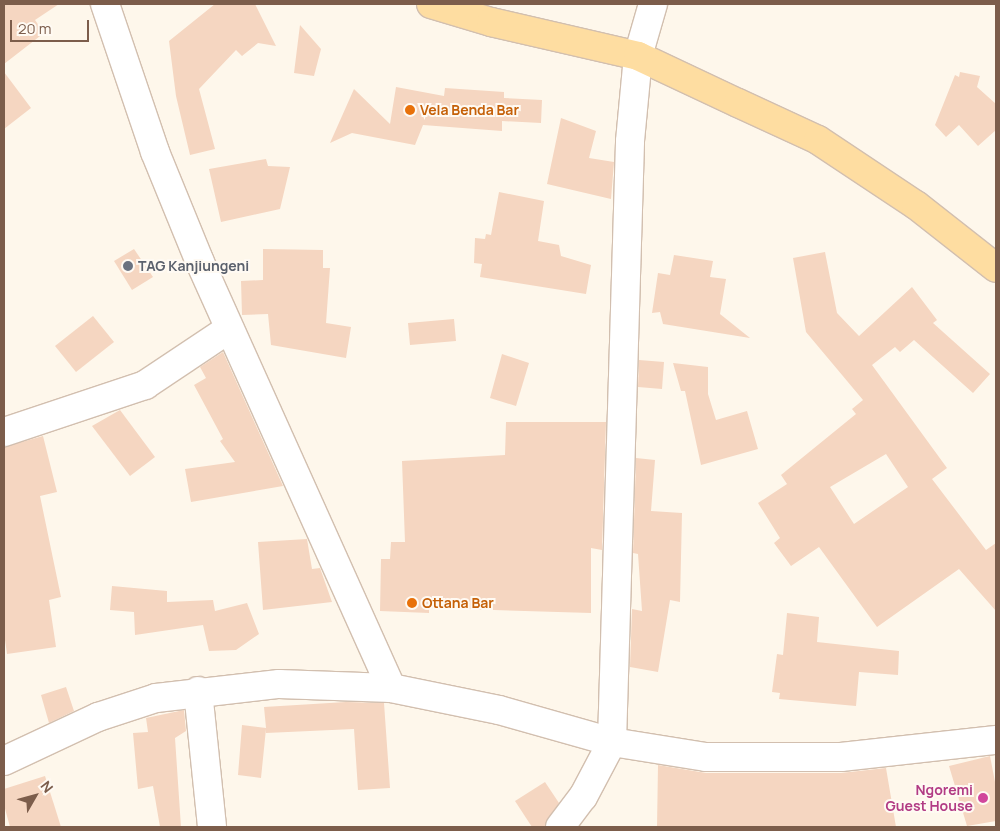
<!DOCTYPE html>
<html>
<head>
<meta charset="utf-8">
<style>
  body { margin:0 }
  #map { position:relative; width:1000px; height:831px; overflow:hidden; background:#fef7eb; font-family:Manrope,sans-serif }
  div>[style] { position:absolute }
  .building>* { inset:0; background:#f5d6c1 }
  .roads { filter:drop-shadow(1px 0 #d2bfaf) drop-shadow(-1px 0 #d2bfaf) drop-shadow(0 1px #d2bfaf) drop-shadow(0 -1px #d2bfaf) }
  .street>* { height:28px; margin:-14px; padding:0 14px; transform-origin:14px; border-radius:14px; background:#fff }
  .primary>* { height:28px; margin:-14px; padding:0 14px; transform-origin:14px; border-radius:14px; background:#fedda1 }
  .dots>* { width:14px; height:14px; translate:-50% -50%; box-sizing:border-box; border:2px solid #fffaf3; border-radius:50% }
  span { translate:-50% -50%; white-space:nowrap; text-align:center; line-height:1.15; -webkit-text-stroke:4px #fffaf3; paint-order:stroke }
  .food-label { font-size:14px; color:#c56008; font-weight:700 }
  .left { translate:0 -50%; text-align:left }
  .worship-label { font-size:14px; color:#5b616d; font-weight:700 }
  .hotel-label { font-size:14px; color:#b23c85; font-weight:700 }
  .right { translate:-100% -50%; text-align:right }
  .frame { position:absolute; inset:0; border:5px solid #7c5d4b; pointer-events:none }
  .north { position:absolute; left:10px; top:771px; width:50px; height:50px; -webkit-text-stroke:4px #fffaf3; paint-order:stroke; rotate:52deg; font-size:14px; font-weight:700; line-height:20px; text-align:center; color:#7c5d4b }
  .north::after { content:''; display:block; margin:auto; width:18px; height:22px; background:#7c5d4b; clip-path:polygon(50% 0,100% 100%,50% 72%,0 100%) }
  .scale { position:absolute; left:10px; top:20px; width:79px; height:22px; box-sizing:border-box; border:2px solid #7c5d4b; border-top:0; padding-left:6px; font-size:15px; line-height:18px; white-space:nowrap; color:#7c5d4b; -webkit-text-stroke:4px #fffaf3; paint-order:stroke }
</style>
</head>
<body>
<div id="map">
  <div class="building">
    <i style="clip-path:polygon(4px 4px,59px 4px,35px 20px,44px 33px,4px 64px)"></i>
    <i style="clip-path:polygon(215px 4px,255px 4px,276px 46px,258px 43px,242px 56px,236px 50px,199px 89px,215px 149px,190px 155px,176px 96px,169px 41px)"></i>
    <i style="clip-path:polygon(300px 25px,321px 49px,314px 76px,294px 73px)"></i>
    <i style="clip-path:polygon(4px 72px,31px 108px,4px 129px)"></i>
    <i style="clip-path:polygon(960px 72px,980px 76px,977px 87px,996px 104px,996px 130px,978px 146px,959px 125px,946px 137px,935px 125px,955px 75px,959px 77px)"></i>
    <i style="clip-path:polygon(396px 87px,444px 96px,445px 88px,504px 92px,504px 98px,542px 100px,541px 123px,502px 121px,502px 131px,423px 125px,415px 145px,352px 133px,330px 143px,354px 89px,390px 124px)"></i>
    <i style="clip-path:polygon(561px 118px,596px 131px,589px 158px,614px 162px,611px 199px,547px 184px)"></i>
    <i style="clip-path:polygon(266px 159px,268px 166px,290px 167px,280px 209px,221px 222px,209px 169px)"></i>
    <i style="clip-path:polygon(499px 192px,544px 201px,538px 241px,559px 245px,561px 256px,591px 265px,586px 294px,480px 277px,482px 264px,474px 263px,475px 238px,485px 239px,486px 234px,491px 235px)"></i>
    <i style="clip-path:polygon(134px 249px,153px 277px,132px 290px,114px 261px)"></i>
    <i style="clip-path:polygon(263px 249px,323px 250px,323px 268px,330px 268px,326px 323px,351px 327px,346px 358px,271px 345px,268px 314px,242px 315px,241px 281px,263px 280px)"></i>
    <i style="clip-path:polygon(evenodd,825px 252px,837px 313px,859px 336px,912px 287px,937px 320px,933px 323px,990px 374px,973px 393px,914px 340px,900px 352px,895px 347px,872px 365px,947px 468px,932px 479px,986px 550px,996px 543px,996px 611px,959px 569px,877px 627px,819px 547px,791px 566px,774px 543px,780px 538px,758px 503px,787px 484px,781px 475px,856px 414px,852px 409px,863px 400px,806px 332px,793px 258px,825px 252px,886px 454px,908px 487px,854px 524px,830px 487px,886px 454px)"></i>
    <i style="clip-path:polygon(674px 255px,713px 261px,710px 277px,726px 279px,720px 314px,750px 338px,663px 324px,660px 312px,652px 313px,658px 273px,670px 275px)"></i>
    <i style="clip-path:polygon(93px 316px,114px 342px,76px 372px,55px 346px)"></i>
    <i style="clip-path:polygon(454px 319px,456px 341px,410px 345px,408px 323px)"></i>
    <i style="clip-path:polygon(223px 352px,283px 486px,191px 502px,185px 469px,235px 462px,220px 441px,223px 439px,194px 385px,206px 378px,200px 367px)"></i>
    <i style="clip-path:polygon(502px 354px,529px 363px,516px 406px,490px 398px)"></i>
    <i style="clip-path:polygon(639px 360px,664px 362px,662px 389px,638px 387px)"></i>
    <i style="clip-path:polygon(673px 363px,708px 367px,708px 394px,716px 420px,747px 411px,758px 449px,701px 465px,685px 391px,681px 391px)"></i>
    <i style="clip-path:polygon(120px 410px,155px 457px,130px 476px,92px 426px)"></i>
    <i style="clip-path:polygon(506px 422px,606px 422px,602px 550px,591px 548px,591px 613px,429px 608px,429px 613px,380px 611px,381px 559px,390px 559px,391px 542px,405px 542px,402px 461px,505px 455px)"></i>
    <i style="clip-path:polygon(43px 436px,57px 492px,40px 496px,61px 597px,49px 600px,56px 647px,7px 654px,4px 633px,4px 447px)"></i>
    <i style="clip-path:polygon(636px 458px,655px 460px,651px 511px,682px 513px,680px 602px,670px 600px,658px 672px,630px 667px,632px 609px,642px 611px,638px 554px,633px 553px)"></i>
    <i style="clip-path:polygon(307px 539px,312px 569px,320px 568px,332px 602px,263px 610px,258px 542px)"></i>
    <i style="clip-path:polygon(112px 586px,167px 591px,167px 602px,213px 600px,215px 611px,247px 603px,259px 634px,236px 650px,209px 651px,203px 625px,135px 635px,134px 612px,110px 610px)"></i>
    <i style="clip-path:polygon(787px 613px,819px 617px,817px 642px,899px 651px,898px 675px,859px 672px,856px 706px,779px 699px,780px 693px,772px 692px,777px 654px,783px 655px)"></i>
    <i style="clip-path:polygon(66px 687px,74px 711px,49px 723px,41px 695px)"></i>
    <i style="clip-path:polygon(346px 702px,384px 703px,390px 788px,358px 790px,354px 729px,266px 733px,266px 729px,261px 778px,238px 775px,242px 725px,266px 728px,264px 707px)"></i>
    <i style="clip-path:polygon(184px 710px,186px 731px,175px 738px,181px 827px,160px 827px,153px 786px,138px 789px,133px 733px,148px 732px,146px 718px)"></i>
    <i style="clip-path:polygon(990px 756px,996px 787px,996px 821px,967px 826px,949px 766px)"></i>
    <i style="clip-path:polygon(658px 765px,706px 773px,841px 773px,886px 768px,896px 827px,657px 827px)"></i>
    <i style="clip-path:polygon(45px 776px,61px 827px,10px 827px,4px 805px,4px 789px)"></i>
    <i style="clip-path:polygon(545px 782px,559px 803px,545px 827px,532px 827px,515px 801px)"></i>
  </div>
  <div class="roads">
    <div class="street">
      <i style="left:105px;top:4px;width:156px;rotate:71.3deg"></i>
      <i style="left:155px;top:152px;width:117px;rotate:67.8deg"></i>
      <i style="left:199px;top:260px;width:469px;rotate:65.8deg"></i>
      <i style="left:4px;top:432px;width:149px;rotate:-18.4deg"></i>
      <i style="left:145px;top:385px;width:101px;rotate:-33.7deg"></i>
      <i style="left:198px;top:691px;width:137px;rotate:84.1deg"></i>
      <i style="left:4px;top:761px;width:104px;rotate:-25.1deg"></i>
      <i style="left:98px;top:717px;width:61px;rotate:-18.1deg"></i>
      <i style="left:156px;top:698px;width:124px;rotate:-6.5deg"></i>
      <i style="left:279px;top:684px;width:112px;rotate:2deg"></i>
      <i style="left:391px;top:688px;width:110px;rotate:11.5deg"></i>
      <i style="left:499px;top:710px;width:117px;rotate:15.8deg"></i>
      <i style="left:612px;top:742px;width:95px;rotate:9.1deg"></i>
      <i style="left:706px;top:757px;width:135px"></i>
      <i style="left:841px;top:757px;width:156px;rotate:-6.3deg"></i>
      <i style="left:560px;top:827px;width:38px;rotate:-53deg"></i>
      <i style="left:583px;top:797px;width:62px;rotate:-62.2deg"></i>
      <i style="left:612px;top:742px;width:601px;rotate:-88.28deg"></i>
      <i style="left:630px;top:141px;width:85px;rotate:-84.6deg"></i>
      <i style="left:638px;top:56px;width:54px;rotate:-73.9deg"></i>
    </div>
    <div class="primary">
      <i style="left:431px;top:4px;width:63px;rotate:16.7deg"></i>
      <i style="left:491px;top:22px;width:151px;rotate:13deg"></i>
      <i style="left:638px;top:56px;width:110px;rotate:25.2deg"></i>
      <i style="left:738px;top:103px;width:88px;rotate:24.8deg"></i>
      <i style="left:818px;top:140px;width:118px;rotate:33.6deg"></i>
      <i style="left:916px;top:205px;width:102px;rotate:38.2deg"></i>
    </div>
  </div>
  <div class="dots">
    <i style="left:410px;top:110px;background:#e8710a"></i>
    <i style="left:128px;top:266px;background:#6b7280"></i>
    <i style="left:412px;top:603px;background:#e8710a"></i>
    <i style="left:983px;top:798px;background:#d1479c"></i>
  </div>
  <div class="food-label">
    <span class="left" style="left:420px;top:110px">Vela Benda Bar</span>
    <span class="left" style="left:422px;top:603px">Ottana Bar</span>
  </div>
  <div class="worship-label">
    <span class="left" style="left:138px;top:266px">TAG Kanjiungeni</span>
  </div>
  <div class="hotel-label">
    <span class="right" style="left:973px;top:798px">Ngoremi<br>Guest House</span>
  </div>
  <div class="frame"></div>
  <div class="north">N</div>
  <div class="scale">20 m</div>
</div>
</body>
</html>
